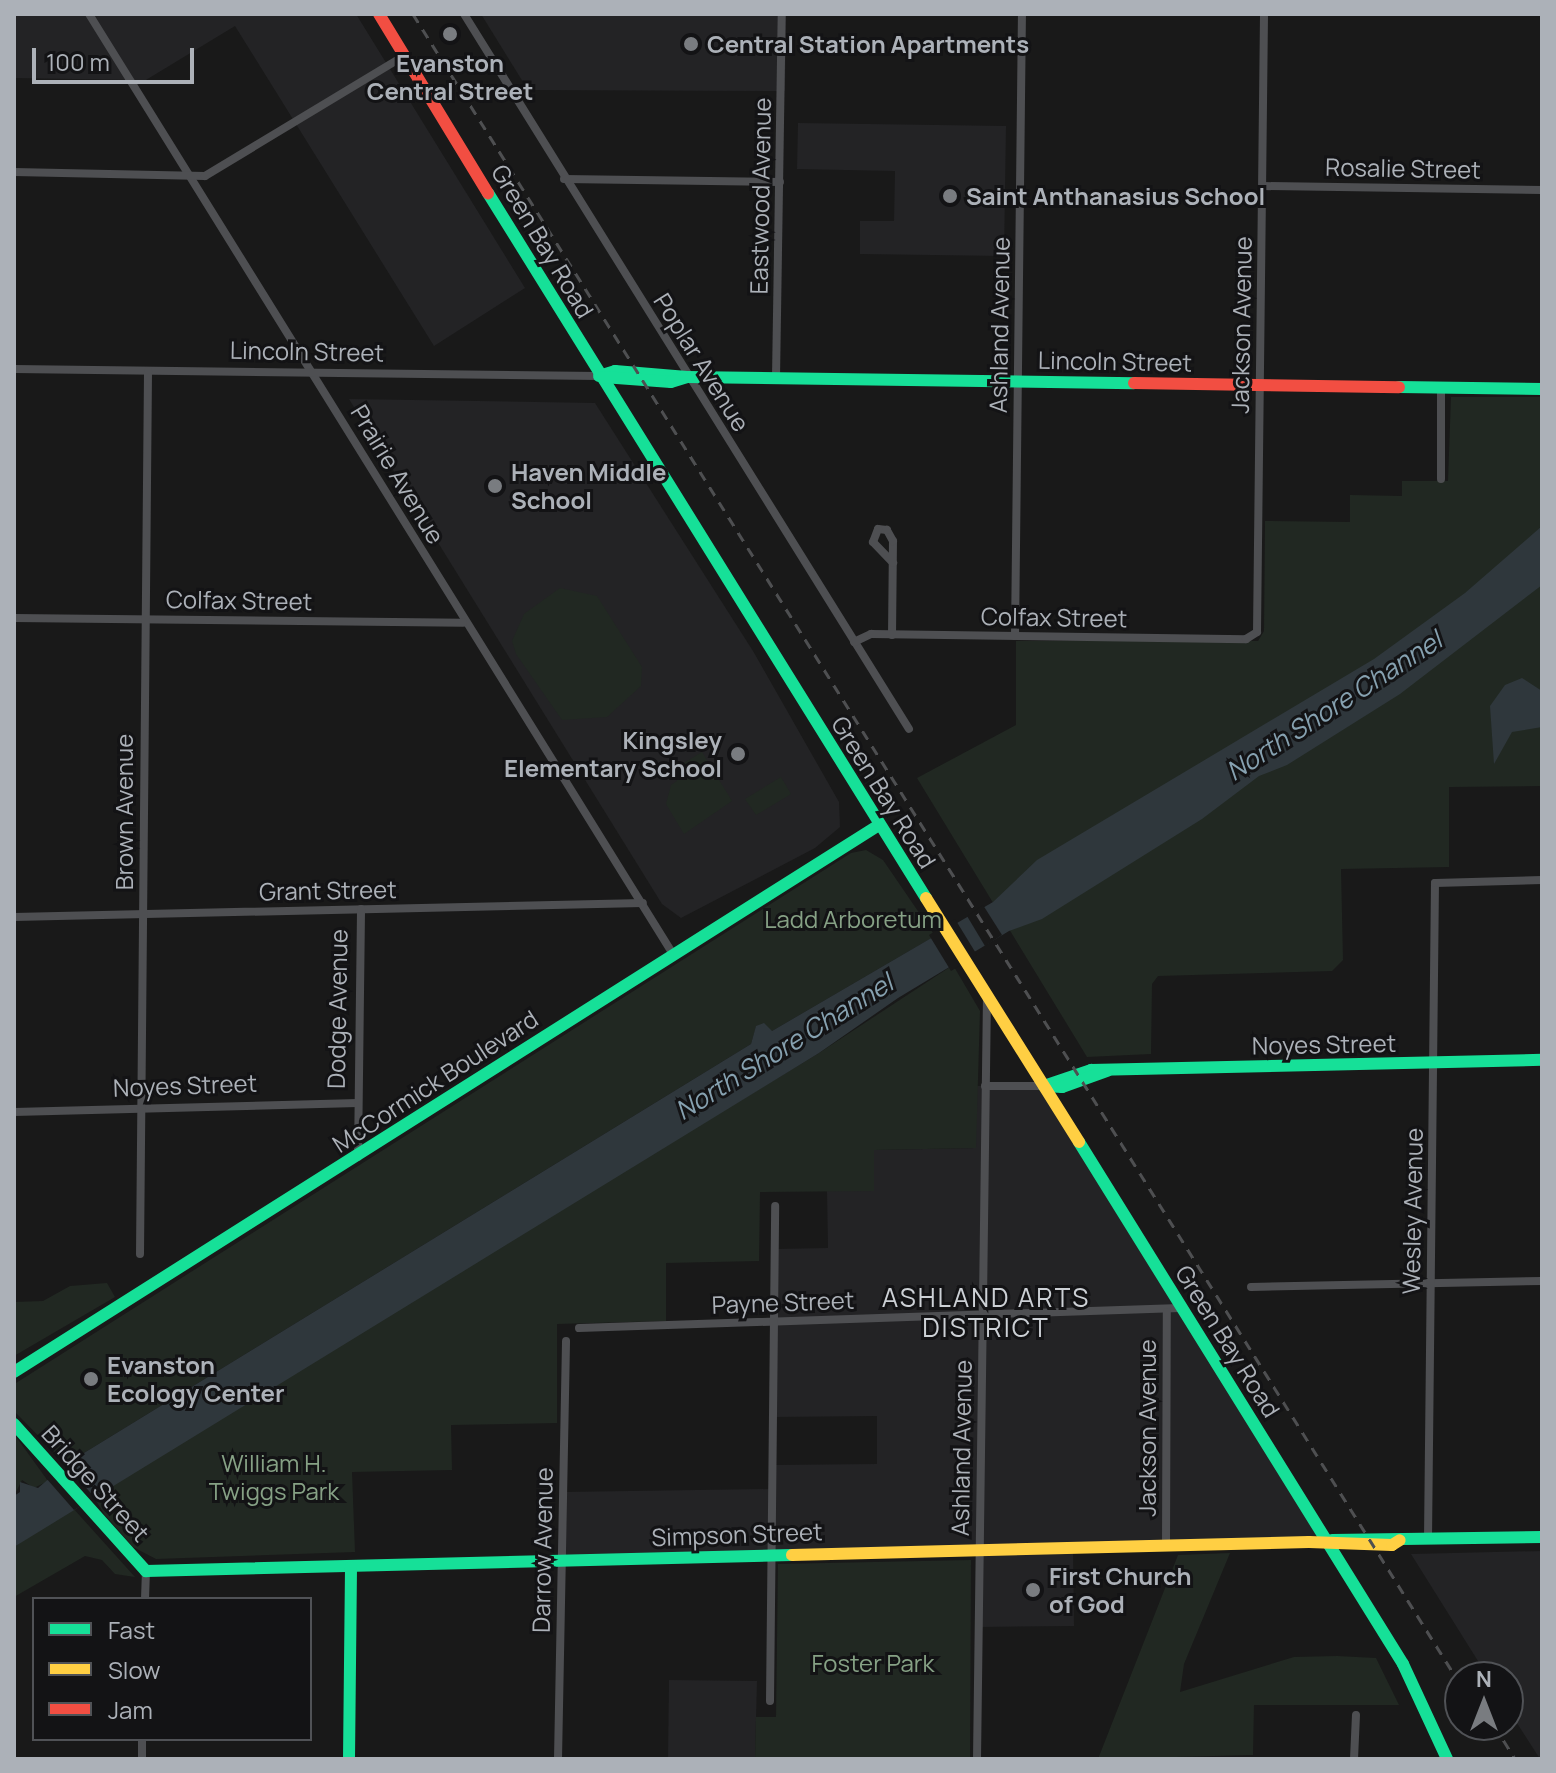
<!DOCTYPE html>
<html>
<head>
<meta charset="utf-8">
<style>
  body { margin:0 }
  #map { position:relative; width:1556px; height:1773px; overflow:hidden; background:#191919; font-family:Manrope,sans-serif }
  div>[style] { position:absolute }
  .built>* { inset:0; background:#232325 }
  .green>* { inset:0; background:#212822 }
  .water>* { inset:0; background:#2f373c }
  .pier>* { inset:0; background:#191919 }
  .street>* { height:8px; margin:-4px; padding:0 4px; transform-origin:4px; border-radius:4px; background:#4e4f52 }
  .fast>* { height:12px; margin:-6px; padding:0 6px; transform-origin:6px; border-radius:6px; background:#16e098 }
  .slow>* { height:12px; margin:-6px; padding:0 6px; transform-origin:6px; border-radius:6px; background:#ffcf43 }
  .jam>* { height:12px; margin:-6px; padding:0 6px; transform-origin:6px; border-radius:6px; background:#f24e42 }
  .rail>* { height:3px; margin-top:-1.5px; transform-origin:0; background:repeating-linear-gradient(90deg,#4e4f51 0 10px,transparent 0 18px) }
  .dots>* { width:22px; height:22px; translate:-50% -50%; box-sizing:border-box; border:4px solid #131315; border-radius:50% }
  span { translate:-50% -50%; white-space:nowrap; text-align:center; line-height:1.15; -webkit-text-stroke:6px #131315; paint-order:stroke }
  .poi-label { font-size:24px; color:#acb1b8; font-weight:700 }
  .left { translate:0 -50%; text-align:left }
  .right { translate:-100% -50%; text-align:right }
  .street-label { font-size:24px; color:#acb1b8 }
  .park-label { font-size:24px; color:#86a185 }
  .water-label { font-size:26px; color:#86a1b0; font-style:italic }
  .neighbourhood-label { font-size:26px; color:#ccd0d5; letter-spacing:2px }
  .frame { position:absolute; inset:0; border:16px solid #acb1b8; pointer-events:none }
  .legend { position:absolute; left:32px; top:1597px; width:280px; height:144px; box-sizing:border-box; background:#131315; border:2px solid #505256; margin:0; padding:10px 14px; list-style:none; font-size:24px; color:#acb1b8 }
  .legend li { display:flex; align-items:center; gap:16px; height:40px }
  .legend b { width:40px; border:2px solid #505256 }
  .north { position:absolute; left:1444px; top:1661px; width:80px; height:80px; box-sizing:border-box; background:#131315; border:2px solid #505256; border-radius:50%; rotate:0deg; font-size:22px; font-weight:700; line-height:32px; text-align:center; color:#acb1b8 }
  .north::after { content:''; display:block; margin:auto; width:28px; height:36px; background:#797c80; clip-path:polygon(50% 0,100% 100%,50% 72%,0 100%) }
  .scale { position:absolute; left:32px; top:48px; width:162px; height:36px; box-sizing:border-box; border:4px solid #acb1b8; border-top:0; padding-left:10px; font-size:24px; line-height:28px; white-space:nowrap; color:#acb1b8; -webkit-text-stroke:6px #131315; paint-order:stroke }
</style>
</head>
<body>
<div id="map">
  <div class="built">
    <i style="clip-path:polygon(14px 14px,356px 14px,525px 288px,434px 346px,235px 26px,136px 86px,133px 80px,14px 78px)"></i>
    <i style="clip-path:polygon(481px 14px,786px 14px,785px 91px,528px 90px)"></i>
    <i style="clip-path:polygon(798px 123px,1006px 126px,1004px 256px,860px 254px,860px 221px,894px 221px,895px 171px,797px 169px)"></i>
    <i style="clip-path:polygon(349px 399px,595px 403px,753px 651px,839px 802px,840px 827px,815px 848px,681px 918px,662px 904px)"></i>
    <i style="clip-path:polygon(977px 1086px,1044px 1086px,1329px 1541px,1073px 1548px,1074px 1626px,979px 1627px,980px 1550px,562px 1561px,563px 1492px,772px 1489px,772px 1465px,877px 1464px,877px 1416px,773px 1417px,775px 1249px,828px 1248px,827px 1191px,874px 1191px,874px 1150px,975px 1148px)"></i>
    <i style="clip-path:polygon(1542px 1551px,1542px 1759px,1540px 1759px,1508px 1709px,1508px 1677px,1488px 1677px,1411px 1554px)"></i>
    <i style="clip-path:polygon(669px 1680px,757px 1681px,755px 1759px,668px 1759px)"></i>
  </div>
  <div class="green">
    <i style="clip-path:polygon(1451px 397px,1542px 397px,1542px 786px,1449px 787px,1449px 867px,1341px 869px,1343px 960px,1332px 971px,1158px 976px,1152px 984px,1151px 1054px,1087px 1057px,917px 778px,1016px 725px,1016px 641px,1258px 641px,1264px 631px,1265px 521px,1350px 522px,1350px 495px,1402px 496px,1402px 481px,1448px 481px)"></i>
    <i style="clip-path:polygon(560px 588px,597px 596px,642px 667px,641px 686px,607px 717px,562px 720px,516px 654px,512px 641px,524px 614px)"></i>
    <i style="clip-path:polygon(702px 752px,732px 801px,684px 834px,666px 804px,671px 785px,677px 781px,671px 771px)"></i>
    <i style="clip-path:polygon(781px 777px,791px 794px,756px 815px,745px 799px)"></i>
    <i style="clip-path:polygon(866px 850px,883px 860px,935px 936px,772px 1031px,756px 1027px,751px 1044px,66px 1464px,14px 1411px,16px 1383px,851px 853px)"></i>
    <i style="clip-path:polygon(953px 965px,980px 1011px,976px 1148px,874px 1150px,874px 1191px,760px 1192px,759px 1261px,666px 1263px,666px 1321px,557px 1324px,557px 1423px,451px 1425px,452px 1470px,352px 1472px,355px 1552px,156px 1559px,133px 1547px,104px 1514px,92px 1494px,819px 1053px)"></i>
    <i style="clip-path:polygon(107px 1283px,115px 1297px,14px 1356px,14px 1302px,43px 1301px,70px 1286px)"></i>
    <i style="clip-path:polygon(14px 1434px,48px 1481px,34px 1488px,22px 1480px,14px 1496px)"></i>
    <i style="clip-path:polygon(72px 1507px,135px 1577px,115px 1574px,102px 1560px,85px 1556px,14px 1597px,14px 1547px)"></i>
    <i style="clip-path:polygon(1230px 1553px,1184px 1664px,1180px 1692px,1294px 1657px,1337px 1656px,1376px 1658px,1399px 1705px,1254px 1705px,1253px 1755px,1098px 1759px,1178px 1555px)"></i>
    <i style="clip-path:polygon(971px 1560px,970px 1759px,755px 1759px,756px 1717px,776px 1717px,778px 1564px)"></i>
  </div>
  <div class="water">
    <i style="clip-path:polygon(1542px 526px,1542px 585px,1400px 694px,1287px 765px,1259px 776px,1202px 819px,1042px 919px,1009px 931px,898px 998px,819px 1053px,14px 1547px,14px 1496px,20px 1492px,20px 1482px,38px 1488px,66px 1464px,751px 1044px,756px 1026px,764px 1023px,772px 1031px,993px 902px,1037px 860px,1374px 659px,1465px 593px)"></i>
    <i style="clip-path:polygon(1522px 678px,1542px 691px,1542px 727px,1512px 732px,1494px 764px,1490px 706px,1505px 685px)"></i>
  </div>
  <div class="pier">
    <i style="clip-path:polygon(983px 905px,1002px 935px,985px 946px,967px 916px)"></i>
    <i style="clip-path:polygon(955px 919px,977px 955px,951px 971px,929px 935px)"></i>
    <i style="clip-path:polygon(63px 1461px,95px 1498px,74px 1510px,46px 1478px)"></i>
  </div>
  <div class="street">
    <i style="left:89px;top:14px;width:1107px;rotate:58.15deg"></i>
    <i style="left:464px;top:14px;width:842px;rotate:58.1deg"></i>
    <i style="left:14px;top:172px;width:191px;rotate:1.2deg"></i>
    <i style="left:205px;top:176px;width:232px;rotate:-31.1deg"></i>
    <i style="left:564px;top:179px;width:216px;rotate:0.8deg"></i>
    <i style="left:1263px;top:186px;width:279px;rotate:0.8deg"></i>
    <i style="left:14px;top:369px;width:585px;rotate:0.69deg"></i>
    <i style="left:776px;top:378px;width:364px;rotate:-89.1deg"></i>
    <i style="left:1441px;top:479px;width:92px;rotate:-90deg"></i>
    <i style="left:14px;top:618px;width:449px;rotate:0.6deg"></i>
    <i style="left:892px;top:635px;width:94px;rotate:-89.4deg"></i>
    <i style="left:893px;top:541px;width:13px;rotate:-119deg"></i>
    <i style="left:887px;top:530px;width:9px;rotate:-174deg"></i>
    <i style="left:878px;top:529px;width:14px;rotate:111deg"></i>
    <i style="left:873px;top:542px;width:29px;rotate:46deg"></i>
    <i style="left:1015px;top:636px;width:622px;rotate:-89.36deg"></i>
    <i style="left:854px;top:642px;width:19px;rotate:-25deg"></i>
    <i style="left:871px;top:634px;width:375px;rotate:0.8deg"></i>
    <i style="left:1246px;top:639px;width:13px;rotate:-32deg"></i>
    <i style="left:1257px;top:632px;width:618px;rotate:-89.35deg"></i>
    <i style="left:14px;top:917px;width:629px;rotate:-1.28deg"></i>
    <i style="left:985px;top:1086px;width:59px"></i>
    <i style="left:14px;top:1112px;width:344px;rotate:-1.5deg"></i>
    <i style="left:358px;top:1157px;width:248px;rotate:-89.3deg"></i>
    <i style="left:140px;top:1254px;width:883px;rotate:-89.48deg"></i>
    <i style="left:1251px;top:1287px;width:291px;rotate:-1.2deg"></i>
    <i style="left:579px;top:1328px;width:601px;rotate:-1.91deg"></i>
    <i style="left:1428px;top:1539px;width:656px;rotate:-89.39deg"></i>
    <i style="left:1435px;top:883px;width:107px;rotate:-1.6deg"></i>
    <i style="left:1166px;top:1545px;width:233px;rotate:-89.8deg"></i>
    <i style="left:145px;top:1599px;width:28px;rotate:-88deg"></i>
    <i style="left:770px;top:1701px;width:495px;rotate:-89.4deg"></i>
    <i style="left:142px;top:1759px;width:20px;rotate:-90deg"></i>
    <i style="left:558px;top:1759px;width:418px;rotate:-88.9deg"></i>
    <i style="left:977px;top:1759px;width:763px;rotate:-89.25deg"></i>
    <i style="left:1354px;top:1759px;width:44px;rotate:-87.4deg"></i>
  </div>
  <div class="fast">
    <i style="left:488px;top:193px;width:830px;rotate:58.15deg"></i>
    <i style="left:599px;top:376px;width:17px;rotate:-17deg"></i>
    <i style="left:615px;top:371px;width:72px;rotate:4.8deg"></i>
    <i style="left:687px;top:377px;width:447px;rotate:0.8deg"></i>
    <i style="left:603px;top:377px;width:68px;rotate:4.2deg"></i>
    <i style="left:671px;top:382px;width:17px;rotate:-17deg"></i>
    <i style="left:1399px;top:387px;width:143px;rotate:0.8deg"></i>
    <i style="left:1044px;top:1086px;width:50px;rotate:-18.8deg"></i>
    <i style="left:1091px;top:1070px;width:451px;rotate:-1.3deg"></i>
    <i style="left:1046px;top:1086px;width:16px;rotate:4deg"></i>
    <i style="left:1062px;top:1087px;width:48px;rotate:-19.6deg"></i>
    <i style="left:1079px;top:1142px;width:614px;rotate:58.17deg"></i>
    <i style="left:1403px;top:1664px;width:105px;rotate:65.1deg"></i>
    <i style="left:14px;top:1372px;width:1023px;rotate:-32.31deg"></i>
    <i style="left:14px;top:1424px;width:198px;rotate:48.1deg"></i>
    <i style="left:146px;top:1571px;width:646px;rotate:-1.42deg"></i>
    <i style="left:1332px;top:1540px;width:210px;rotate:-0.8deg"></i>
    <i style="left:349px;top:1759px;width:192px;rotate:-89.4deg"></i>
  </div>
  <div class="slow">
    <i style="left:926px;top:898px;width:288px;rotate:57.9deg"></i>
    <i style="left:792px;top:1555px;width:517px;rotate:-1.44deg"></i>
    <i style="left:1309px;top:1542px;width:83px;rotate:2.1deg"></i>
    <i style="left:1392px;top:1545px;width:9px;rotate:-32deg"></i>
  </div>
  <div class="jam">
    <i style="left:379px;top:14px;width:210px;rotate:58.7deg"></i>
    <i style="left:1134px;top:383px;width:265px;rotate:0.9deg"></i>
  </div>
  <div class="rail">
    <i style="left:413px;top:14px;width:1971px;rotate:57.91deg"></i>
    <i style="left:1494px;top:1725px;width:40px;rotate:58deg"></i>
  </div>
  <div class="dots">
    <i style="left:450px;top:34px;background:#797c80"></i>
    <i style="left:691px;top:44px;background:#797c80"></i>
    <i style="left:950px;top:196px;background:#797c80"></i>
    <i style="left:495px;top:486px;background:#797c80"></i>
    <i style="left:738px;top:754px;background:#797c80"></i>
    <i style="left:91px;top:1379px;background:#797c80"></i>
    <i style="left:1033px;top:1590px;background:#797c80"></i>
  </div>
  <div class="poi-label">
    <span class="left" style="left:707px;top:44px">Central Station Apartments</span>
    <span style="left:450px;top:77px">Evanston<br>Central Street</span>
    <span class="left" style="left:966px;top:196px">Saint Anthanasius School</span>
    <span class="left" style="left:511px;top:486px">Haven Middle<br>School</span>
    <span class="right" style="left:722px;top:754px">Kingsley<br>Elementary School</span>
    <span class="left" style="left:107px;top:1379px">Evanston<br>Ecology Center</span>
    <span class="left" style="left:1049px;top:1590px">First Church<br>of God</span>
  </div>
  <div class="street-label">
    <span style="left:1403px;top:168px;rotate:1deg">Rosalie Street</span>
    <span style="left:760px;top:196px;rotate:-89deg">Eastwood Avenue</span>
    <span style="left:543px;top:241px;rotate:59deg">Green Bay Road</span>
    <span style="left:999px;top:325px;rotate:-89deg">Ashland Avenue</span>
    <span style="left:1241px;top:325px;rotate:-89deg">Jackson Avenue</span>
    <span style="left:307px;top:351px;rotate:1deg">Lincoln Street</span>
    <span style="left:1115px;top:361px;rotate:1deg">Lincoln Street</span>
    <span style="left:702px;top:362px;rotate:58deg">Poplar Avenue</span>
    <span style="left:398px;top:474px;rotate:59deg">Prairie Avenue</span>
    <span style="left:239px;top:600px;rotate:1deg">Colfax Street</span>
    <span style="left:1054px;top:617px;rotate:1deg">Colfax Street</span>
    <span style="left:884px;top:792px;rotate:58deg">Green Bay Road</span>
    <span style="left:124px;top:812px;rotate:-90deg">Brown Avenue</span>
    <span style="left:328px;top:890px;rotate:-1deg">Grant Street</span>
    <span style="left:337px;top:1009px;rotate:-89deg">Dodge Avenue</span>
    <span style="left:1324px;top:1044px;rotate:-1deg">Noyes Street</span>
    <span style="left:435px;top:1081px;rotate:-33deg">McCormick Boulevard</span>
    <span style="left:185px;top:1085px;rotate:-2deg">Noyes Street</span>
    <span style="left:1412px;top:1211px;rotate:-89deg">Wesley Avenue</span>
    <span style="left:783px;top:1302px;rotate:-2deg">Payne Street</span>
    <span style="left:1228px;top:1341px;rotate:58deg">Green Bay Road</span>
    <span style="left:1147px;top:1428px;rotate:-90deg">Jackson Avenue</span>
    <span style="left:961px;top:1448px;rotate:-89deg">Ashland Avenue</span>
    <span style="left:96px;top:1483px;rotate:48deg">Bridge Street</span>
    <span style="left:737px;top:1534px;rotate:-2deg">Simpson Street</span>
    <span style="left:542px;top:1550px;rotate:-89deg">Darrow Avenue</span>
  </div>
  <div class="park-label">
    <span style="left:853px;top:919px">Ladd Arboretum</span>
    <span style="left:274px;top:1477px">William H.<br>Twiggs Park</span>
    <span style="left:873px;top:1663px">Foster Park</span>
  </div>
  <div class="water-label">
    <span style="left:1334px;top:706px;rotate:-33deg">North Shore Channel</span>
    <span style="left:784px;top:1047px;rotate:-32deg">North Shore Channel</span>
  </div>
  <div class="neighbourhood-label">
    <span style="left:986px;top:1313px">ASHLAND ARTS<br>DISTRICT</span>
  </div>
  <div class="frame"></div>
  <ul class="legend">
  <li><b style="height:10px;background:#16e098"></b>Fast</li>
  <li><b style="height:10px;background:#ffcf43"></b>Slow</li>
  <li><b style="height:10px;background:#f24e42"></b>Jam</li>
  </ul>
  <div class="north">N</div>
  <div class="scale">100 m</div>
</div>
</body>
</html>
